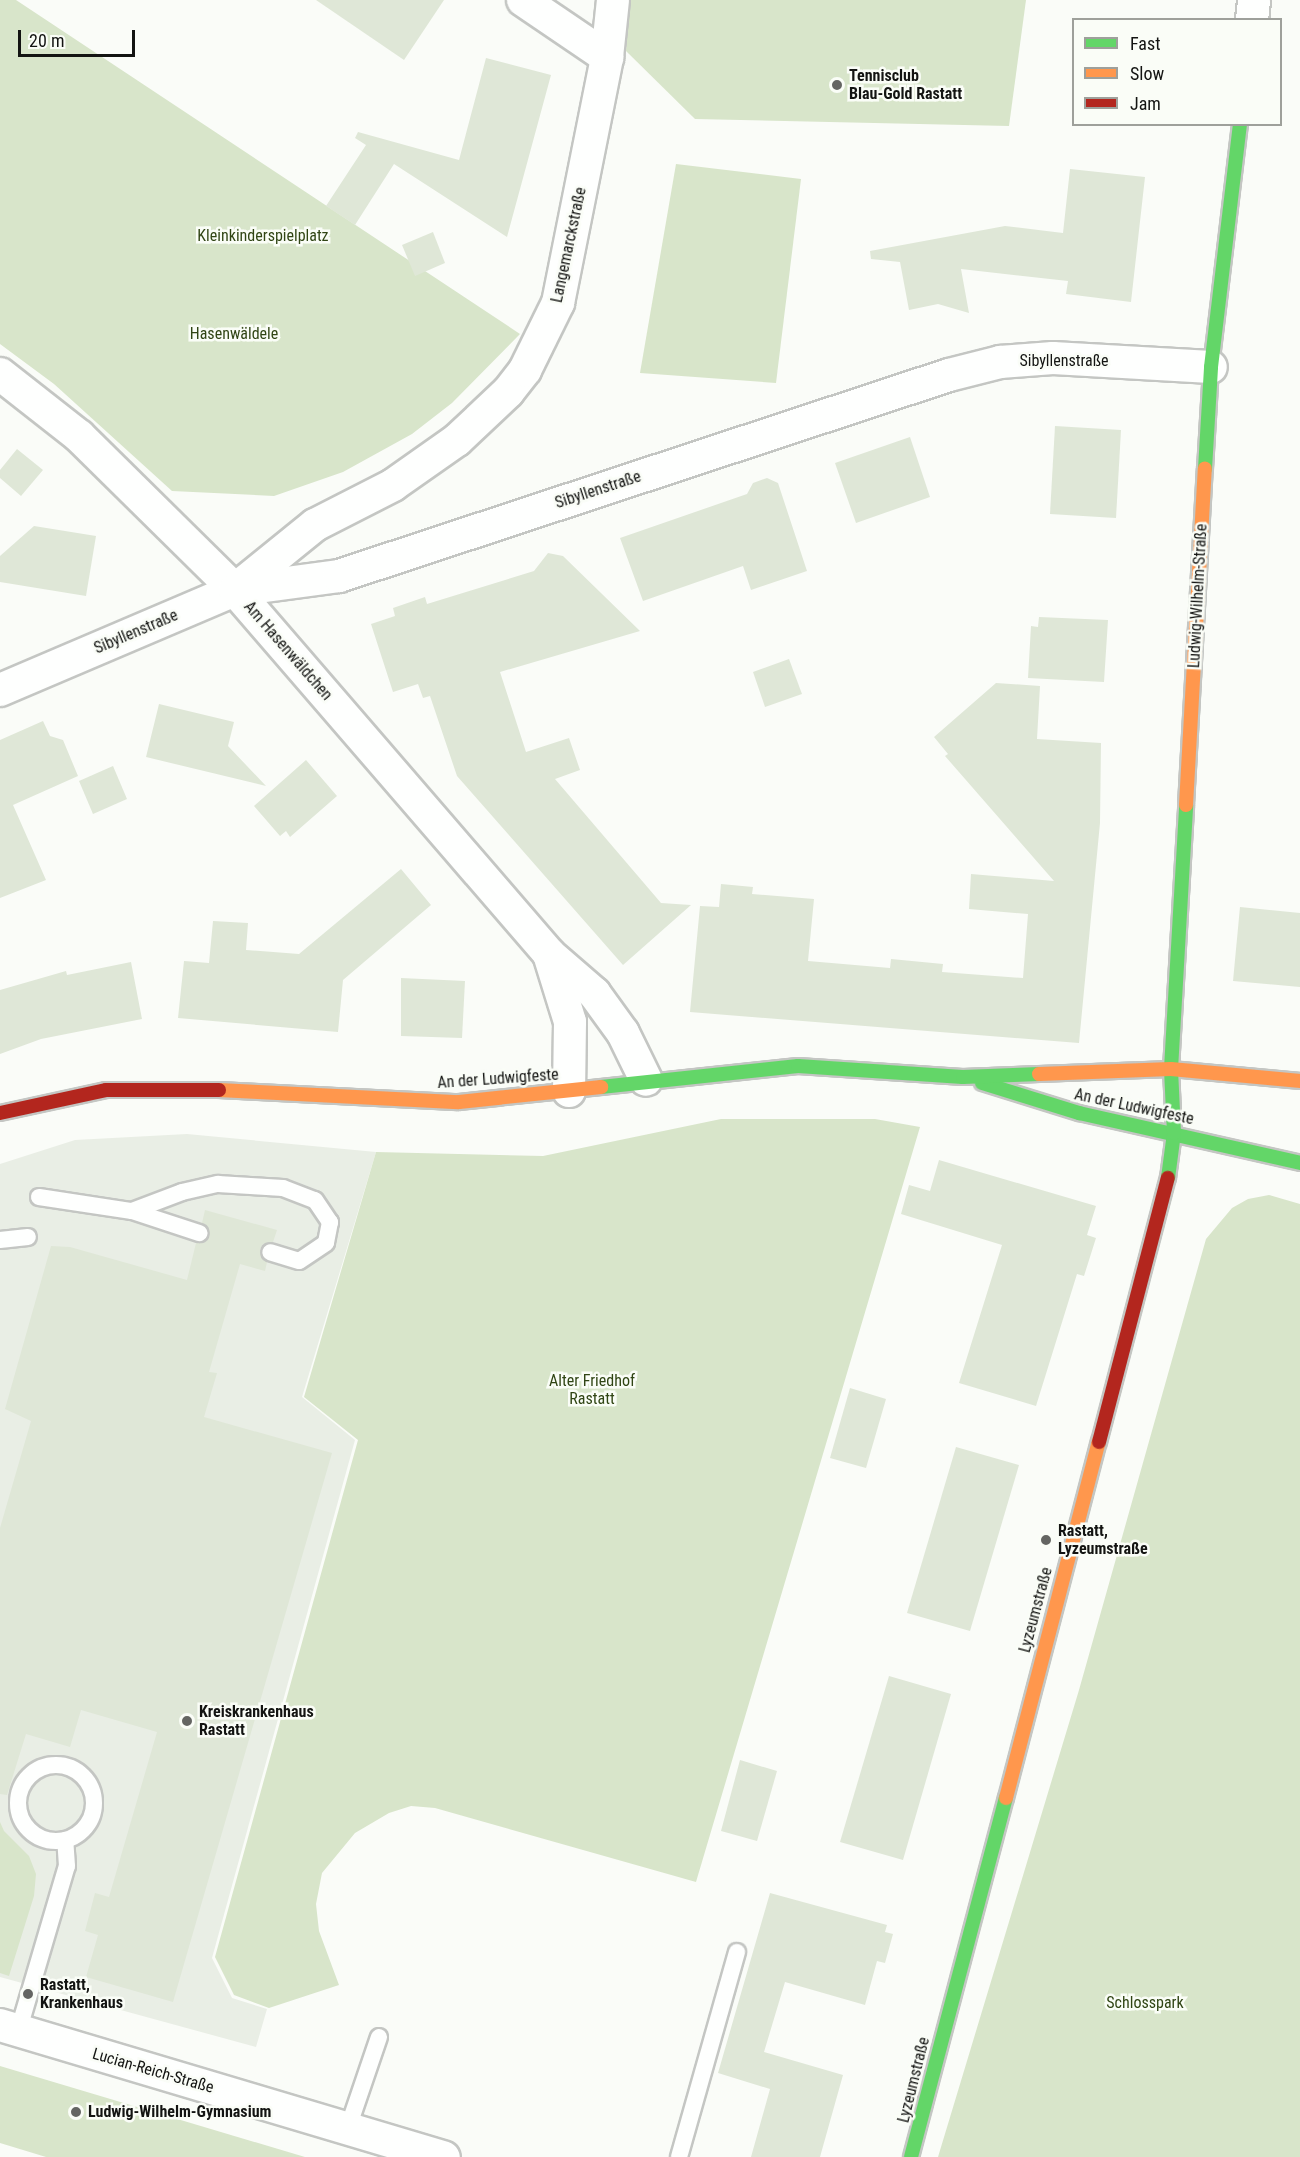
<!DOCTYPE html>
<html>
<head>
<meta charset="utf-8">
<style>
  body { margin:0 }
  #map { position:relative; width:1300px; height:2157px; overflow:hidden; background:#fafcf8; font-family:"Roboto Condensed",sans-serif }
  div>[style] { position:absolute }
  .built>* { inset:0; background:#e9eee5 }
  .green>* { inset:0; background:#d8e5ca }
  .building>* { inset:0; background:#dfe7d7 }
  .roads { filter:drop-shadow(2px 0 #c4c6c3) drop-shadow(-2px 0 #c4c6c3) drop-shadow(0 2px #c4c6c3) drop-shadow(0 -2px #c4c6c3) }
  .lane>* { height:16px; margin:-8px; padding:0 8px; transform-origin:8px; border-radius:8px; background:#fefffe }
  .lane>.ring { margin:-8px; padding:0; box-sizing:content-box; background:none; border:16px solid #fefffe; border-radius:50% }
  .street>* { height:32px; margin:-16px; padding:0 16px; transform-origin:16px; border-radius:16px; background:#fefffe }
  .fast>* { height:14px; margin:-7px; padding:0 7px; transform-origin:7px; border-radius:7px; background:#63d668 }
  .slow>* { height:14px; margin:-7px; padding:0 7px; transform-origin:7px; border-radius:7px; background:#ff974d }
  .jam>* { height:14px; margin:-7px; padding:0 7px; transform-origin:7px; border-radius:7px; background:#b3261e }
  .dots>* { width:16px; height:16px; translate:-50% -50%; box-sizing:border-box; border:3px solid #fafdf7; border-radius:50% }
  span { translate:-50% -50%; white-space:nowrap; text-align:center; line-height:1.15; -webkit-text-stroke:5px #fafdf7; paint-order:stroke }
  .poi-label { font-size:16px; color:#131412; font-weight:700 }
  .left { translate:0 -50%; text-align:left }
  .park-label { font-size:16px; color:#304514 }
  .street-label { font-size:16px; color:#131412 }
  .legend { position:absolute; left:1072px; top:18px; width:210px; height:108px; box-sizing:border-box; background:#fafdf7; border:2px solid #9ea09b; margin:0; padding:8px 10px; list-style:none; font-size:18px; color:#131412 }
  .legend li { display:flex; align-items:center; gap:12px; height:30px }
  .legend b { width:30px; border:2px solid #9ea09b }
  .scale { position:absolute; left:18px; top:30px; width:117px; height:27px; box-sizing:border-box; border:3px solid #131412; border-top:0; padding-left:8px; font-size:18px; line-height:21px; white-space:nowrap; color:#131412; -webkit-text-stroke:4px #fafdf7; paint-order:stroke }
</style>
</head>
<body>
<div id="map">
  <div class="built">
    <i style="clip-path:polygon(187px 1134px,376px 1152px,302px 1397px,355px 1440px,212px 1958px,232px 1998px,267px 2009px,256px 2047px,0 1977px,0 1164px,75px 1140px)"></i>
  </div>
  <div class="green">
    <i style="clip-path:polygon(0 0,16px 0,520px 334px,452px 403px,412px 434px,343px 472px,274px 496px,172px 491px,54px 384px,0 344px)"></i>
    <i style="clip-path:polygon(628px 0,1026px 0,1009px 126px,695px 119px,626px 51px)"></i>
    <i style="clip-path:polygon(676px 164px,801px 179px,776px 383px,640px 373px)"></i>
    <i style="clip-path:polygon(721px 1119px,875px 1119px,920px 1127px,696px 1882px,435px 1808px,411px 1806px,389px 1813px,355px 1833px,322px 1873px,316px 1904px,319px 1931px,339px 1985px,269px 2008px,234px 1995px,215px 1957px,358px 1440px,304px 1397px,376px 1152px,543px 1156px)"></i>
    <i style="clip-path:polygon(1269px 1195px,1300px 1204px,1300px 2157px,938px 2157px,1079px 1690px,1206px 1239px,1232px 1208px,1248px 1199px)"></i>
    <i style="clip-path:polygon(0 1822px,4px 1831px,29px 1856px,36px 1874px,34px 1896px,9px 1976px,0 1973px)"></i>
    <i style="clip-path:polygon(0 2066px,305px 2157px,46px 2157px,0 2143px)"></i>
  </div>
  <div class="building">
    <i style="clip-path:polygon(316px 0,444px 0,404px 60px)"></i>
    <i style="clip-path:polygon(486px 58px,551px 75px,507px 237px,394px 164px,355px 225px,326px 206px,366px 145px,355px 138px,358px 132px,459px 160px)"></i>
    <i style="clip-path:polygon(1070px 169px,1145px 177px,1131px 302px,1066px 294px,1068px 281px,961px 269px,969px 313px,938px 304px,909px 310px,900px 262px,871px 259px,870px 251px,1005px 226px,1063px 233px)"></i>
    <i style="clip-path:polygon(433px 232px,445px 263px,415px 276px,402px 245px)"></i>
    <i style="clip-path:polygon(1055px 426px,1121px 430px,1116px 518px,1050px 514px)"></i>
    <i style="clip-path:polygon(910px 437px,930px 497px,856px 523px,835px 463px)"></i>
    <i style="clip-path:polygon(17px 449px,43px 470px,21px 496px,0 478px,0 470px)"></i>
    <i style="clip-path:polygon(767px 478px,778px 483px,807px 571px,751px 590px,743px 566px,643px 601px,620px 538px,747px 494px,753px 483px)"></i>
    <i style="clip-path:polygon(34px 526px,96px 536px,86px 596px,0 582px,0 556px)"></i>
    <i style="clip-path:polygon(548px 553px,563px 556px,640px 631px,500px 672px,526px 752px,569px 738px,580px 770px,555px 779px,661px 903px,691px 905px,623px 965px,457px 776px,430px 696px,423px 698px,418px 684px,393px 692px,371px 624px,395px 616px,393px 608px,425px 597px,427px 604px,534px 571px)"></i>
    <i style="clip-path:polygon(1039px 617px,1108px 620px,1104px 682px,1028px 678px,1031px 626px,1038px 627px)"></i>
    <i style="clip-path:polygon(789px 659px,802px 694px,765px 707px,753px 672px)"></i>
    <i style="clip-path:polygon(996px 683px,1040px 686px,1037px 739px,1101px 743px,1100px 823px,1079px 1043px,690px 1012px,700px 906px,719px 907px,721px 884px,753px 887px,752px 894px,814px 899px,808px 961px,890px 968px,891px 959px,943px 964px,942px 972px,1023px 978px,1028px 914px,969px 909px,971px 874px,1054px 881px,945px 756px,948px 754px,934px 737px)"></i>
    <i style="clip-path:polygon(159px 704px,234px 722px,228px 746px,266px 786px,146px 757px)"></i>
    <i style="clip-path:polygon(43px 721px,50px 736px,63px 740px,78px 776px,13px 805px,46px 880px,0 898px,0 740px)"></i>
    <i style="clip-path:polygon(306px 760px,337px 796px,290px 837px,286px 831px,280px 836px,254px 806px)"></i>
    <i style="clip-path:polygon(113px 766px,127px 799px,93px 814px,79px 781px)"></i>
    <i style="clip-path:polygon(401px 869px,431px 905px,343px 980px,338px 1032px,178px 1018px,184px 961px,209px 963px,213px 921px,248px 923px,246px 950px,299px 954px)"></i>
    <i style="clip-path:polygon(1240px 907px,1300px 913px,1300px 987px,1233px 981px)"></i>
    <i style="clip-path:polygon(131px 962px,142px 1019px,41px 1039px,0 1054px,0 990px,66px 971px,67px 975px)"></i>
    <i style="clip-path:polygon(401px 978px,465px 981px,462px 1038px,401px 1036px)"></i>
    <i style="clip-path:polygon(939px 1160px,1096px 1206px,1087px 1235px,1096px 1238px,1084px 1276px,1077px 1274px,1036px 1406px,959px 1383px,1002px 1245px,901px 1214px,909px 1185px,930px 1191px)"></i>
    <i style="clip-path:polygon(205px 1210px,277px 1230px,273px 1242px,263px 1244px,260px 1249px,267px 1262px,265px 1271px,240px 1264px,209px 1372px,217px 1373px,204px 1417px,332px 1453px,173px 2002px,86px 1977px,98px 1935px,85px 1931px,95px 1893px,109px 1897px,157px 1732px,81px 1710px,70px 1747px,26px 1734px,7px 1795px,0 1794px,0 1528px,31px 1421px,5px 1409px,51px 1246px,70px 1247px,187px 1280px,196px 1243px,209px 1236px,202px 1223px)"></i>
    <i style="clip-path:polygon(850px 1388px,886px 1399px,866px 1468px,830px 1458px)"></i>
    <i style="clip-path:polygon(956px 1447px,1019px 1465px,970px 1631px,907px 1613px)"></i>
    <i style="clip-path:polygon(889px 1676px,951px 1694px,903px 1860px,840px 1842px)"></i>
    <i style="clip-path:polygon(740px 1760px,777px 1771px,757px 1841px,721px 1831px)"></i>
    <i style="clip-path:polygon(770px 1893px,887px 1925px,885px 1932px,893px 1934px,885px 1963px,877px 1961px,865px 2005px,785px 1982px,764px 2052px,843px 2075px,820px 2157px,751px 2157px,770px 2089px,718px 2073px)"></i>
  </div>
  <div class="roads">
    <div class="lane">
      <i style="left:39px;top:1197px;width:94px;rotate:8.6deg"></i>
      <i style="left:132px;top:1211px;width:71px;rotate:18.2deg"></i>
      <i style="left:132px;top:1211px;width:53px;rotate:-20.8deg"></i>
      <i style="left:182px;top:1192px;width:37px;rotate:-13deg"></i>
      <i style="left:218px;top:1184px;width:65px;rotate:3.5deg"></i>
      <i style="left:283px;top:1188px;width:34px;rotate:21deg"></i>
      <i style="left:315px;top:1200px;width:27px;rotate:56deg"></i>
      <i style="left:330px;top:1222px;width:21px;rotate:101deg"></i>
      <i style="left:326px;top:1243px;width:32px;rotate:146deg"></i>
      <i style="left:299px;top:1261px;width:30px;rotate:-163deg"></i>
      <i style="left:0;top:1240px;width:28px;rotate:-6deg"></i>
      <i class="ring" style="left:18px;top:1765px;width:60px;height:60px"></i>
      <i style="left:18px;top:2032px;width:173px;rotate:-73.6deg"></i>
      <i style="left:67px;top:1866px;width:26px;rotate:-94deg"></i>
      <i style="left:348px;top:2128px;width:96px;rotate:-71.2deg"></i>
      <i style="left:679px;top:2157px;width:213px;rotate:-74.2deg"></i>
    </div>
    <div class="street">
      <i style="left:523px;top:0;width:102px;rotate:34.2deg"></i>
      <i style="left:1252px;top:20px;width:20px;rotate:-84deg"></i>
      <i style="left:0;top:374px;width:100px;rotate:38.1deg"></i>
      <i style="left:79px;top:436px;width:219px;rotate:44.6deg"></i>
      <i style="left:235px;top:590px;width:481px;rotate:49.2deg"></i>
      <i style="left:549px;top:954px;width:60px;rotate:40.9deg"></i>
      <i style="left:594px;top:993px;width:49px;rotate:54.1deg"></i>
      <i style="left:623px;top:1033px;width:52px;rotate:63.9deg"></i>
      <i style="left:236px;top:589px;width:102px;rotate:-39deg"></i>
      <i style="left:315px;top:525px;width:88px;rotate:-27.1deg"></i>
      <i style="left:393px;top:485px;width:78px;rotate:-35.1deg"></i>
      <i style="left:457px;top:440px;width:70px;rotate:-43.3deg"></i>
      <i style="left:508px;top:392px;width:28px;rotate:-52deg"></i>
      <i style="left:525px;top:370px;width:75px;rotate:-63.8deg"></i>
      <i style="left:558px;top:303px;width:251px;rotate:-78.7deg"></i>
      <i style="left:607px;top:57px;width:57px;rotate:-84deg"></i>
      <i style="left:0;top:690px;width:255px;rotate:-23.1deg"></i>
      <i style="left:235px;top:590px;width:105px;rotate:-7.7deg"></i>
      <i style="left:339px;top:576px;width:642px;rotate:-18.24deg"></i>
      <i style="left:949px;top:375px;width:53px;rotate:-14.3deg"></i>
      <i style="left:1000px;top:362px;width:53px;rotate:-4.3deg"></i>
      <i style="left:1053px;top:358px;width:158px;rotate:3.3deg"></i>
      <i style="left:549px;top:954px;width:71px;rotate:72.8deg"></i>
      <i style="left:570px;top:1022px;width:69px;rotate:90.8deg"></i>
      <i style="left:0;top:2025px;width:463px;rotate:16.6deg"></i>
    </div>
    <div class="fast">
      <i style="left:1205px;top:469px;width:102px;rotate:-86.6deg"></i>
      <i style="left:1211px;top:367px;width:245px;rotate:-83.2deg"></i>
      <i style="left:982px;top:1083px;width:102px;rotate:17.2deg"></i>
      <i style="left:1079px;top:1113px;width:227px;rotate:12.7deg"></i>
      <i style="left:601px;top:1087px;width:198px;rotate:-6.1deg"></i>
      <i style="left:798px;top:1066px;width:165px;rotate:3.8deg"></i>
      <i style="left:963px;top:1077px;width:76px;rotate:-2.3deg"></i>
      <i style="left:1168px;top:1178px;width:45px;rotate:-82.4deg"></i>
      <i style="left:1174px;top:1133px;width:64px;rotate:-92.7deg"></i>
      <i style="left:1171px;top:1069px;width:264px;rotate:-86.7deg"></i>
      <i style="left:911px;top:2157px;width:371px;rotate:-75.2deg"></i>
    </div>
    <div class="slow">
      <i style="left:1186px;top:805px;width:337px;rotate:-86.8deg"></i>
      <i style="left:1039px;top:1074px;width:132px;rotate:-2.2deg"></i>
      <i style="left:1171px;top:1069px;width:130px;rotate:5.3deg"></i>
      <i style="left:219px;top:1090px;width:240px;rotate:2.9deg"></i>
      <i style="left:459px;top:1102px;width:143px;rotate:-6deg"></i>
      <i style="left:1006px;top:1798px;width:368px;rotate:-75.4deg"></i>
    </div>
    <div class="jam">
      <i style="left:0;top:1113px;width:108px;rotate:-12.2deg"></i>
      <i style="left:106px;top:1090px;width:113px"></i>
      <i style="left:1099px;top:1442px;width:273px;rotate:-75.4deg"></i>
    </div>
  </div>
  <div class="dots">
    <i style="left:837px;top:85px;background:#646562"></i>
    <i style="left:1046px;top:1540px;background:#646562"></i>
    <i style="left:187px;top:1721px;background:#646562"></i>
    <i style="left:28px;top:1994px;background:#646562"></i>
    <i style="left:76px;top:2112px;background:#646562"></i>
  </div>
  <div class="poi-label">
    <span class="left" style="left:849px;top:85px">Tennisclub<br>Blau-Gold Rastatt</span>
    <span class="left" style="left:1058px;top:1540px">Rastatt,<br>Lyzeumstraße</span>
    <span class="left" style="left:199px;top:1721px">Kreiskrankenhaus<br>Rastatt</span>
    <span class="left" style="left:40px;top:1994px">Rastatt,<br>Krankenhaus</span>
    <span class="left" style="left:88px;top:2112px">Ludwig-Wilhelm-Gymnasium</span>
  </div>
  <div class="park-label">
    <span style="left:263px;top:236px">Kleinkinderspielplatz</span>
    <span style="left:234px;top:334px">Hasenwäldele</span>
    <span style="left:592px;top:1390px">Alter Friedhof<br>Rastatt</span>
    <span style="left:1145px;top:2003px">Schlosspark</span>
  </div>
  <div class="street-label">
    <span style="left:569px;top:245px;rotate:-78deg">Langemarckstraße</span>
    <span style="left:1064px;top:361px">Sibyllenstraße</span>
    <span style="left:598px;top:490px;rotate:-18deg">Sibyllenstraße</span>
    <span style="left:1198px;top:596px;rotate:-87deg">Ludwig-Wilhelm-Straße</span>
    <span style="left:136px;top:632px;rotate:-23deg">Sibyllenstraße</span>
    <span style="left:288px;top:651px;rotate:49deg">Am Hasenwäldchen</span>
    <span style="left:498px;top:1079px;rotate:-4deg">An der Ludwigfeste</span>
    <span style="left:1134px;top:1107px;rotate:12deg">An der Ludwigfeste</span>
    <span style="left:1036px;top:1610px;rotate:-75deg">Lyzeumstraße</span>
    <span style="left:153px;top:2071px;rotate:16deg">Lucian-Reich-Straße</span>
    <span style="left:914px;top:2080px;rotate:-76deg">Lyzeumstraße</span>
  </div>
  <ul class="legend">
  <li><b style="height:8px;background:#63d668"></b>Fast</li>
  <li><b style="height:8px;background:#ff974d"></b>Slow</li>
  <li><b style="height:8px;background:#b3261e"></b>Jam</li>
  </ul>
  <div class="scale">20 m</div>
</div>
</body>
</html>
